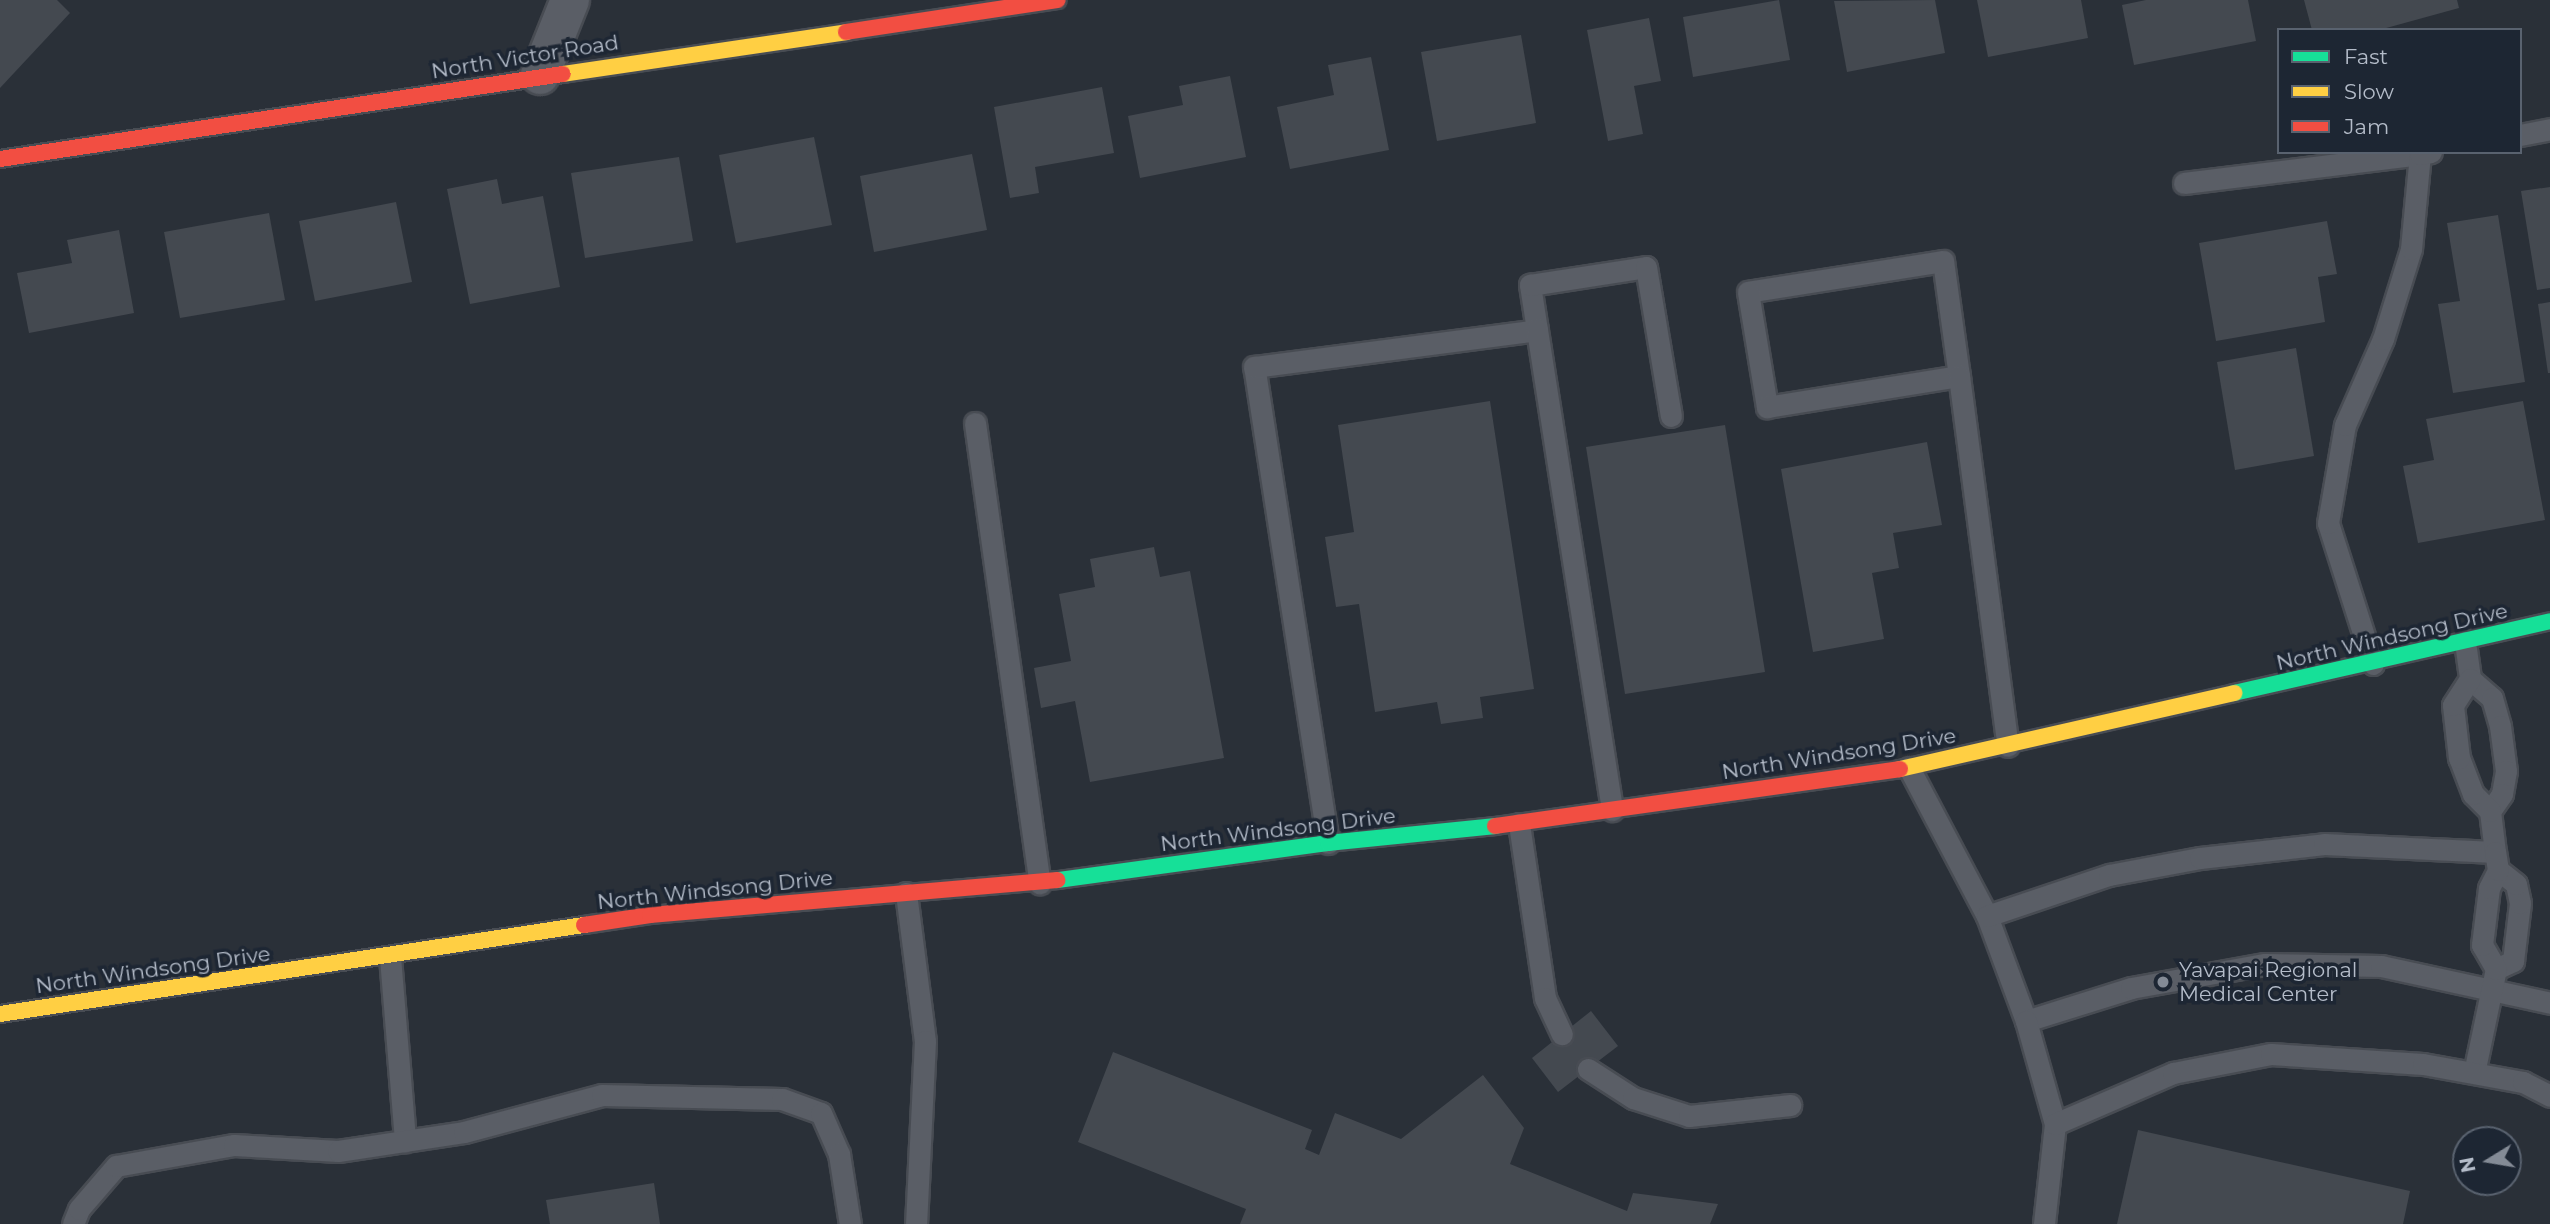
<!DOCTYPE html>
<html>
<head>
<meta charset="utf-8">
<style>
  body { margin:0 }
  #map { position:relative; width:2550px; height:1224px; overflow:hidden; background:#2a3038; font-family:Montserrat,sans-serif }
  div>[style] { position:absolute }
  .building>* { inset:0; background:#444950 }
  .roads { filter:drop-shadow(2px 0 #484c53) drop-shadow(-2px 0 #484c53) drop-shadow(0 2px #484c53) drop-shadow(0 -2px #484c53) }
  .lane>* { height:21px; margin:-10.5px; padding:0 10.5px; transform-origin:10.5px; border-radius:10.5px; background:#5a5e66 }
  .street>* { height:38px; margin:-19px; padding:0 19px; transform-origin:19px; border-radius:19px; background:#5a5e66 }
  .fast>* { height:16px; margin:-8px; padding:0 8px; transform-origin:8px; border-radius:8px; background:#16e098 }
  .slow>* { height:16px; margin:-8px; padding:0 8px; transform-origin:8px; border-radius:8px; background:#ffcf43 }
  .jam>* { height:16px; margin:-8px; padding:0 8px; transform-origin:8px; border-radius:8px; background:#f24e42 }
  .dots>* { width:19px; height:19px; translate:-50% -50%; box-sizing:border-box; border:4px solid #1d2633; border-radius:50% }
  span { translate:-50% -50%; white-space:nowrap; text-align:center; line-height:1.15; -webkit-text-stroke:7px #1d2633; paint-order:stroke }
  .street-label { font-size:21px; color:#b4bcc9 }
  .poi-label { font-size:21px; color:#b4bcc9 }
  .left { translate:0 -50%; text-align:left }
  .legend { position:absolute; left:2277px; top:28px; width:245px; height:126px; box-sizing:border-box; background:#1d2633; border:2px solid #59626f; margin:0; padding:9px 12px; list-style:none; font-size:21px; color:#b4bcc9 }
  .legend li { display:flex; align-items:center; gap:14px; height:35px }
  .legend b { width:35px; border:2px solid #59626f }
  .north { position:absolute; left:2452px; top:1126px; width:70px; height:70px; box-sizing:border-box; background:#1d2633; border:2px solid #59626f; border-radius:50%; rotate:259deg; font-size:19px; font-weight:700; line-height:28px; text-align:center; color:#b4bcc9 }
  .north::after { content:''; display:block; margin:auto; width:24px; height:32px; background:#848b96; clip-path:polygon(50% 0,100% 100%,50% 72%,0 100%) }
</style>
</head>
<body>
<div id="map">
  <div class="building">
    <i style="clip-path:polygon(0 0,57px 0,70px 13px,0 88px)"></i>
    <i style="clip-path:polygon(1779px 0,1790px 60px,1693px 77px,1683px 17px)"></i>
    <i style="clip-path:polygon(1935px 0,1945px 53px,1847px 72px,1834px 1px)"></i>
    <i style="clip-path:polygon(1977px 0,2081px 0,2088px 38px,1988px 57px)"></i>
    <i style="clip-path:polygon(2146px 0,2248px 0,2256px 41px,2134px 65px,2122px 5px)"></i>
    <i style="clip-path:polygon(2304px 0,2457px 0,2459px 8px,2379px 30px,2312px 30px)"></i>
    <i style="clip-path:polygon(1649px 18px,1661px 81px,1634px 86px,1643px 134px,1608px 141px,1587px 30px)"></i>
    <i style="clip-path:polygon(1521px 35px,1536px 123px,1437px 141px,1421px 52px)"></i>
    <i style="clip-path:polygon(1371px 57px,1389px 150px,1290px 169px,1277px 107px,1334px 95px,1328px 65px)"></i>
    <i style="clip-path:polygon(1230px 76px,1246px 157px,1140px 178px,1128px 116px,1183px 105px,1179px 86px)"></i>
    <i style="clip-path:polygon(1102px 87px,1114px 153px,1035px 167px,1039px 193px,1010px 198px,994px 107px)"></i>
    <i style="clip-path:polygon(814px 137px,832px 225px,736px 243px,719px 155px)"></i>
    <i style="clip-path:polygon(972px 154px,987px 230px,874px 252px,860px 176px)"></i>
    <i style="clip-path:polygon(679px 157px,693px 241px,585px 258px,571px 173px)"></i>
    <i style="clip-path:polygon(497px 179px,502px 204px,543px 196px,560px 287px,470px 304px,447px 189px)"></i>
    <i style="clip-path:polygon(2550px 187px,2550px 288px,2537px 290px,2521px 191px)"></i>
    <i style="clip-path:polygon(396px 202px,412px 282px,315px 301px,299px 221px)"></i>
    <i style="clip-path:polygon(269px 213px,285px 300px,180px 318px,164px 232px)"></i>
    <i style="clip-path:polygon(2498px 215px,2525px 382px,2453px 393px,2438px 304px,2460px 301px,2447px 223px)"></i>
    <i style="clip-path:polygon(2327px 221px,2337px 274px,2318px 277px,2325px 322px,2216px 341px,2199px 243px)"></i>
    <i style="clip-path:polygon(119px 230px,134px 313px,29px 333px,17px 273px,72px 263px,67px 240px)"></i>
    <i style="clip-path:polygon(2550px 302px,2550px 373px,2548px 373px,2538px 304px)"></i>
    <i style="clip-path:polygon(2296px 348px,2314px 456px,2235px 470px,2217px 362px)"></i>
    <i style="clip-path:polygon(1490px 401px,1534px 689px,1480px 697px,1483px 718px,1441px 724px,1437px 702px,1375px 712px,1359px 604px,1336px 607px,1325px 537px,1354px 532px,1338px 425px)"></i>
    <i style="clip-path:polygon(2523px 401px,2545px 520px,2418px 543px,2403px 466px,2434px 460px,2426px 419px)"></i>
    <i style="clip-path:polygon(1725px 425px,1765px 672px,1625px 694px,1586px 447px)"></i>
    <i style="clip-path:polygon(1927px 442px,1942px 525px,1893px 533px,1899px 568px,1872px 573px,1884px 639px,1813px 652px,1781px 469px)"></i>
    <i style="clip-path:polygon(1154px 547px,1160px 577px,1190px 571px,1224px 758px,1090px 782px,1075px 701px,1041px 708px,1034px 668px,1071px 661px,1059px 594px,1095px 587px,1090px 559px)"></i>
    <i style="clip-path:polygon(1591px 1011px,1618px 1046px,1558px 1092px,1532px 1058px)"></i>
    <i style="clip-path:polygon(1113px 1052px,1312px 1130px,1305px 1149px,1319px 1155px,1335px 1113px,1401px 1139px,1483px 1075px,1524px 1128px,1510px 1164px,1627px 1211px,1633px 1193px,1718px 1204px,1710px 1224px,1240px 1224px,1246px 1209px,1078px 1142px)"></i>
    <i style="clip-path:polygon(2138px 1130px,2410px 1191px,2403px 1224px,2117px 1224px)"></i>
    <i style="clip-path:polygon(654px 1183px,660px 1224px,550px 1224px,546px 1200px)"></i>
  </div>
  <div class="roads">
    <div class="lane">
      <i style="left:2520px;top:135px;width:31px;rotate:-11deg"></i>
      <i style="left:2184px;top:183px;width:238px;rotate:-7deg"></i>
      <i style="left:1537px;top:330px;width:46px;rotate:-98.8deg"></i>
      <i style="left:1530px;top:285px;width:117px;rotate:-8.8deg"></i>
      <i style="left:1646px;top:267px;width:151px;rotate:80.5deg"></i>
      <i style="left:1959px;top:376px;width:116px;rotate:-97.9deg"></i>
      <i style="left:1943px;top:261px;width:197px;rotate:171deg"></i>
      <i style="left:1748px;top:292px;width:117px;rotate:80.6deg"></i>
      <i style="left:1767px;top:407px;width:194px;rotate:-9.2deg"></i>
      <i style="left:1959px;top:376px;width:373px;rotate:82.5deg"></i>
      <i style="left:975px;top:423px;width:465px;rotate:82deg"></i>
      <i style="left:2465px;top:642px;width:37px;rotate:82deg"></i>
      <i style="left:2470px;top:679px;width:29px;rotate:41deg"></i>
      <i style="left:2492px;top:698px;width:29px;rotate:74deg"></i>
      <i style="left:2500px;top:726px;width:45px;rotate:82.4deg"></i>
      <i style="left:2506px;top:771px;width:23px;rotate:100deg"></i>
      <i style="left:2502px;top:794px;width:21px;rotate:125deg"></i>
      <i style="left:2373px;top:664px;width:148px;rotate:-107.7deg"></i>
      <i style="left:2328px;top:523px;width:99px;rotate:-80.2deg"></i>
      <i style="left:2345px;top:425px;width:94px;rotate:-66.2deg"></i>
      <i style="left:2383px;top:339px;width:94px;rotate:-72.7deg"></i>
      <i style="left:2411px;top:249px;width:95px;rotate:-84.6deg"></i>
      <i style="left:2420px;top:154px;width:11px;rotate:-10deg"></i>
      <i style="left:1909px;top:768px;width:167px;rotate:62.2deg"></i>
      <i style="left:1987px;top:916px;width:112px;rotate:69.6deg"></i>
      <i style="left:2026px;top:1021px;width:110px;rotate:-17.4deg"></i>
      <i style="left:2131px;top:988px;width:136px;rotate:-10.2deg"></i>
      <i style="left:2265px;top:964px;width:116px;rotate:1deg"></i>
      <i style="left:2381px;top:966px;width:173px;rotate:12.3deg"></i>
      <i style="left:1519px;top:824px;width:176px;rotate:81.5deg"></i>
      <i style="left:1545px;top:998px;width:40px;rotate:65deg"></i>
      <i style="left:1328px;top:843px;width:482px;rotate:-98.8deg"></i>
      <i style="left:1254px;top:367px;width:285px;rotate:-7.4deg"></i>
      <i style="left:1537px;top:330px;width:486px;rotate:81.1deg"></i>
      <i style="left:906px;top:893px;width:149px;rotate:82.7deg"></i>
      <i style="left:925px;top:1041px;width:183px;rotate:92.8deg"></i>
      <i style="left:1987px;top:916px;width:129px;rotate:-18.6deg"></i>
      <i style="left:2109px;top:875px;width:93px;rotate:-10.6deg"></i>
      <i style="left:2200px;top:858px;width:125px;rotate:-6.4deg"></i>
      <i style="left:2324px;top:844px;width:171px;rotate:2.7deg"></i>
      <i style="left:2495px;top:852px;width:41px;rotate:-97deg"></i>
      <i style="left:2490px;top:811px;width:24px;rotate:-135deg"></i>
      <i style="left:2473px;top:794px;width:39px;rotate:-111deg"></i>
      <i style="left:2459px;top:758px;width:53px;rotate:-96.5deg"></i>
      <i style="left:2453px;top:705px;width:31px;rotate:-57deg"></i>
      <i style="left:390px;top:957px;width:185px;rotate:85.3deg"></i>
      <i style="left:2496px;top:969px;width:19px;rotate:-25deg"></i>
      <i style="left:2513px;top:961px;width:58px;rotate:-83.1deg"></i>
      <i style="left:2520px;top:903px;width:19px;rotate:-102deg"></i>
      <i style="left:2516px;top:884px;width:23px;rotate:-142deg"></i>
      <i style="left:2026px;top:1021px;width:107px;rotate:74.3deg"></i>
      <i style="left:2055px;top:1124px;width:101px;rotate:96.3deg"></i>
      <i style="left:1588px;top:1069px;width:54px;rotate:32.8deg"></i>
      <i style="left:1633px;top:1098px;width:59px;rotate:17.8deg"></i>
      <i style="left:1689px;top:1116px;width:102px;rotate:-6.2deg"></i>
      <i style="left:2474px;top:1073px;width:106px;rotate:-78.1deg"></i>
      <i style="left:2496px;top:969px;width:28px;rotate:-120deg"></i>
      <i style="left:2482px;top:945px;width:57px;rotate:-83deg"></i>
      <i style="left:2489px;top:888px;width:20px;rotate:-63deg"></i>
      <i style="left:2498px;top:870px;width:18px;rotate:-99deg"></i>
      <i style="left:2055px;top:1124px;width:129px;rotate:-23.4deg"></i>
      <i style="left:2173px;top:1073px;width:100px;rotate:-11deg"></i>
      <i style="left:2271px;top:1054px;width:152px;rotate:3.8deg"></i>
      <i style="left:2423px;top:1064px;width:102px;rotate:10.2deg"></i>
      <i style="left:2523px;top:1082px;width:30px;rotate:27deg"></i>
      <i style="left:73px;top:1224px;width:16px;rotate:-68deg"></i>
      <i style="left:79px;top:1209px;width:57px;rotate:-49.3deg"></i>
      <i style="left:116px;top:1166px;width:120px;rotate:-10.1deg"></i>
      <i style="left:234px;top:1145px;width:104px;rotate:3.3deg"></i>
      <i style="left:338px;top:1151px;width:127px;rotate:-8.6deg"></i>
      <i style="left:464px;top:1132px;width:143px;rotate:-15deg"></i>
      <i style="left:602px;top:1095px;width:180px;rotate:1.3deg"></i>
      <i style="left:782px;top:1099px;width:41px;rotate:19.7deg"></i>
      <i style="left:821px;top:1113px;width:45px;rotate:66.3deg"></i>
      <i style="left:839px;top:1154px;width:71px;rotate:81.1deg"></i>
    </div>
    <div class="street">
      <i style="left:540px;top:75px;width:81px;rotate:-68.2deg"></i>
    </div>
    <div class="fast">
      <i style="left:2234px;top:693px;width:324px;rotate:-12.8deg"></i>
      <i style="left:1058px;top:880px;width:273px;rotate:-7.8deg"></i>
      <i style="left:1328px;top:843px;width:168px;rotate:-5.8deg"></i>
    </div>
    <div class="slow">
      <i style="left:563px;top:74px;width:286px;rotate:-8.4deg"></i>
      <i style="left:1900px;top:769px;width:343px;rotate:-12.8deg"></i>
      <i style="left:0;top:1014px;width:591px;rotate:-8.67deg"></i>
    </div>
    <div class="jam">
      <i style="left:846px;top:32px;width:214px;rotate:-8.6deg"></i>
      <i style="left:0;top:159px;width:569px;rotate:-8.59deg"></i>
      <i style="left:1495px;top:826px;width:409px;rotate:-8deg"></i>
      <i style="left:584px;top:925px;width:67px;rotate:-8.6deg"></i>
      <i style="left:650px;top:915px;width:409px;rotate:-4.9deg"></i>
    </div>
  </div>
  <div class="dots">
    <i style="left:2163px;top:982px;background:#848b96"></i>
  </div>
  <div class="street-label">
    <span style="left:525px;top:57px;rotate:-9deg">North Victor Road</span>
    <span style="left:2392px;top:637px;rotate:-13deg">North Windsong Drive</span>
    <span style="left:1839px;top:754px;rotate:-9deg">North Windsong Drive</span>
    <span style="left:1278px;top:830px;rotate:-7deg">North Windsong Drive</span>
    <span style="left:715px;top:890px;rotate:-6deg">North Windsong Drive</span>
    <span style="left:153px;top:970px;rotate:-8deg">North Windsong Drive</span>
  </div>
  <div class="poi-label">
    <span class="left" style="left:2179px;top:982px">Yavapai Regional<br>Medical Center</span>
  </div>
  <ul class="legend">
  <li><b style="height:9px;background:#16e098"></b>Fast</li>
  <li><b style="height:9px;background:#ffcf43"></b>Slow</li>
  <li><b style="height:9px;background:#f24e42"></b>Jam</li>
  </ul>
  <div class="north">N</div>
</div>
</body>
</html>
